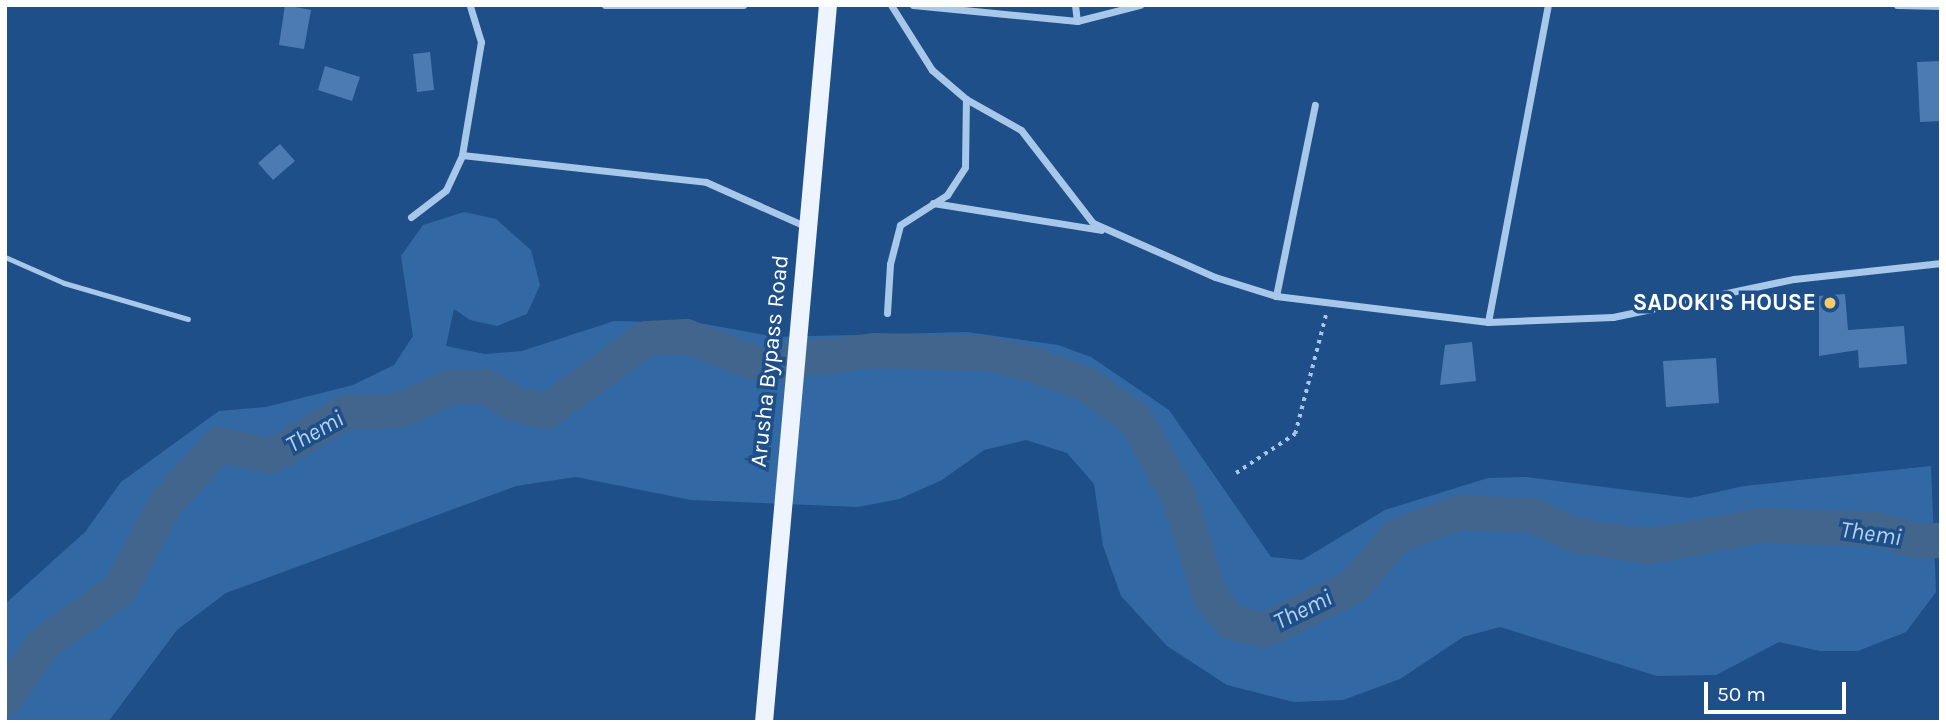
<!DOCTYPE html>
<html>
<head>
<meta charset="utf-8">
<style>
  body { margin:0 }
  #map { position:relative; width:1946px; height:727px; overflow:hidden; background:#1e4f88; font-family:Karla,sans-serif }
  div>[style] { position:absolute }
  .green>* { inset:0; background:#3269a5 }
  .river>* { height:35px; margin:-17.5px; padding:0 17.5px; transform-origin:17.5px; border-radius:17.5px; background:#42658d }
  .building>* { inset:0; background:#4b7bb2 }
  .path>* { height:3.5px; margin-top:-1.75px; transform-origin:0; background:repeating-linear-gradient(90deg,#a8c8eb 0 3.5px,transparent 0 8.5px) }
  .service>* { height:5px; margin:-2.5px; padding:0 2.5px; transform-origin:2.5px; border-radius:2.5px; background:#a8c8eb }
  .minor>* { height:7px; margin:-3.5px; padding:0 3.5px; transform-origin:3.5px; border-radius:3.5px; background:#a8c8eb }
  .primary>* { height:18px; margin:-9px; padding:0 9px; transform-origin:9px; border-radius:9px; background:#edf4fe }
  .dots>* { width:19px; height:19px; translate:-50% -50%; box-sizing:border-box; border:4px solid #1e4f88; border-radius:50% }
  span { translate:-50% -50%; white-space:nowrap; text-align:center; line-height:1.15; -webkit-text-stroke:7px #1e4f88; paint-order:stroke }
  .poi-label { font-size:23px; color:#fff; font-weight:700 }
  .right { translate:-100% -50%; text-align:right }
  .street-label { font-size:23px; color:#fff }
  .water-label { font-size:24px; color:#b4d2f2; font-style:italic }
  .frame { position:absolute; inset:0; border:7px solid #fff; pointer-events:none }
  .scale { position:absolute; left:1704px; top:682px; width:142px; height:32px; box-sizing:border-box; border:4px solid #fff; border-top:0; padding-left:9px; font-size:21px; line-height:24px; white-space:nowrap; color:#fff; -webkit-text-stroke:5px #1e4f88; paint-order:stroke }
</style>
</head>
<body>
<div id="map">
  <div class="green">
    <i style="clip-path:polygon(464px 212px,496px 219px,531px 250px,540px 285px,527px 314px,497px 326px,470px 320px,454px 309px,446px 346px,485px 354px,522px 351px,614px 321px,699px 323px,776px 337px,967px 332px,1058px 345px,1091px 357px,1169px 410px,1271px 557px,1302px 560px,1385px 510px,1488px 478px,1526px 477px,1690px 498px,1744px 486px,1931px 466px,1936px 592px,1906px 632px,1858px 651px,1820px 651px,1779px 642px,1716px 675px,1657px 676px,1500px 627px,1463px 637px,1400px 679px,1343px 700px,1294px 702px,1227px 685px,1167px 646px,1121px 596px,1103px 546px,1094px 484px,1067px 453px,1026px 440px,984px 450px,942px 480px,899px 499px,858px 507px,691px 500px,576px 477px,516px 486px,226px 593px,177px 630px,108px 722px,5px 722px,5px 604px,85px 532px,121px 482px,219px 411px,266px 407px,353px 385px,394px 365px,413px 336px,401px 256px,423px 225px)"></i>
  </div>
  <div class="river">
    <i style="left:778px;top:362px;width:97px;rotate:-7.1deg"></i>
    <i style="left:874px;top:350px;width:111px;rotate:1.5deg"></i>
    <i style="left:985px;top:353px;width:52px;rotate:13.2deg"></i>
    <i style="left:1036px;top:365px;width:57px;rotate:21.6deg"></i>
    <i style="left:1089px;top:386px;width:55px;rotate:35.4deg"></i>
    <i style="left:1134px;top:418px;width:91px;rotate:60.3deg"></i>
    <i style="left:1179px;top:497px;width:102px;rotate:72.8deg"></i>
    <i style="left:1209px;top:594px;width:34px;rotate:53deg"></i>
    <i style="left:1229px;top:621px;width:35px;rotate:15deg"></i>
    <i style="left:1263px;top:630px;width:100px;rotate:-26.1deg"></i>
    <i style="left:1353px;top:586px;width:67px;rotate:-49.2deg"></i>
    <i style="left:1397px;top:535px;width:66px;rotate:-20.4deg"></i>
    <i style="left:1459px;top:512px;width:73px;rotate:2.4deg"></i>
    <i style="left:1532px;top:515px;width:47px;rotate:24.9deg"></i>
    <i style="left:1575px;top:535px;width:75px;rotate:8.5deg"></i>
    <i style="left:1649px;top:546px;width:113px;rotate:-10.7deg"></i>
    <i style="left:1760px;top:525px;width:116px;rotate:2deg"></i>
    <i style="left:1876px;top:529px;width:41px;rotate:15.8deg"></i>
    <i style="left:1915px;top:540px;width:26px"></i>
    <i style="left:5px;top:698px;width:65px;rotate:-55.6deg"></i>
    <i style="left:42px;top:644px;width:95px;rotate:-35.5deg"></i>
    <i style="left:119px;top:589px;width:99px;rotate:-61.6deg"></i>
    <i style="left:166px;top:502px;width:79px;rotate:-47.6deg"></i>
    <i style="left:219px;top:444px;width:52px;rotate:13.2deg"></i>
    <i style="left:270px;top:456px;width:87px;rotate:-30.4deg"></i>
    <i style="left:345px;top:412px;width:55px;rotate:-2.1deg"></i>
    <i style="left:400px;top:410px;width:53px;rotate:-25.6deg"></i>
    <i style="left:448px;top:387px;width:36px;rotate:-2deg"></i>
    <i style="left:484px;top:386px;width:36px;rotate:30deg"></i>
    <i style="left:515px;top:404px;width:32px;rotate:13deg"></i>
    <i style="left:546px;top:411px;width:124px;rotate:-36.1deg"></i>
    <i style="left:646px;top:338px;width:40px;rotate:-2.9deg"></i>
    <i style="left:686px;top:336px;width:72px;rotate:21.2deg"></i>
  </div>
  <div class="building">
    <i style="clip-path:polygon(285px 5px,311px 10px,304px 49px,279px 45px)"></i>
    <i style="clip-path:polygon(430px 52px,434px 90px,417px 92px,413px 54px)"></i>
    <i style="clip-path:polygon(1941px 61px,1941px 121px,1920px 122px,1917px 62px)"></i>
    <i style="clip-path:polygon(325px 66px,360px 77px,352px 101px,318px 90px)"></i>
    <i style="clip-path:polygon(280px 144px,295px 161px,273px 180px,258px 163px)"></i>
    <i style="clip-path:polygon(1845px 294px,1848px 330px,1904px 326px,1907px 364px,1859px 368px,1858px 350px,1819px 356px,1819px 296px)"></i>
    <i style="clip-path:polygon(1472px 342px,1476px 381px,1440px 385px,1445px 345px)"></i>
    <i style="clip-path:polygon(1716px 358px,1719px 403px,1666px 407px,1663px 361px)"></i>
  </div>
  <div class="path">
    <i style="left:1236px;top:473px;width:71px;rotate:-33.5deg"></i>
    <i style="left:1295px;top:434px;width:124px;rotate:-75.5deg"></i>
  </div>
  <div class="service">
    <i style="left:5px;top:257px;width:64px;rotate:23.8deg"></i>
    <i style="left:64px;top:283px;width:129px;rotate:16.2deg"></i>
  </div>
  <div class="minor">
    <i style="left:605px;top:5px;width:138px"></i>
    <i style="left:891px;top:5px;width:77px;rotate:57.8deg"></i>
    <i style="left:932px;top:70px;width:45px;rotate:40.5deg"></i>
    <i style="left:966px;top:99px;width:63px;rotate:29.4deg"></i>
    <i style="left:1021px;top:130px;width:118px;rotate:52.3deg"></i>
    <i style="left:1093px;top:223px;width:133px;rotate:23.9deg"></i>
    <i style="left:1215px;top:277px;width:64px;rotate:17.3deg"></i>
    <i style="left:1276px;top:296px;width:214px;rotate:7deg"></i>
    <i style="left:1488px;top:322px;width:125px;rotate:-2.3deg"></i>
    <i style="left:1613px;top:317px;width:185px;rotate:-11.9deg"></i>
    <i style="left:1794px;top:279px;width:148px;rotate:-6.2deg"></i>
    <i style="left:913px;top:5px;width:165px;rotate:5.6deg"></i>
    <i style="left:1077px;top:21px;width:65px;rotate:-14.3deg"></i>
    <i style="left:1075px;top:5px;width:16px;rotate:83deg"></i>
    <i style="left:1897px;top:5px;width:44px;rotate:1.3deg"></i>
    <i style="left:462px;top:155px;width:245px;rotate:6.3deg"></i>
    <i style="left:706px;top:182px;width:111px;rotate:24deg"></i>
    <i style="left:933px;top:203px;width:170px;rotate:9.1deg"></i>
    <i style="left:411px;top:217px;width:44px;rotate:-37.6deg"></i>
    <i style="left:446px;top:190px;width:38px;rotate:-65deg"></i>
    <i style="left:462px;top:155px;width:115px;rotate:-80.5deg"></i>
    <i style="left:481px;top:42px;width:39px;rotate:-107deg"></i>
    <i style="left:1276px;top:296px;width:195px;rotate:-78.5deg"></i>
    <i style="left:887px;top:313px;width:49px;rotate:-86.5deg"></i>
    <i style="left:890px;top:264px;width:40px;rotate:-75.6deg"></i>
    <i style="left:900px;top:225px;width:56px;rotate:-32.6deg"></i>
    <i style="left:947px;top:195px;width:33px;rotate:-57deg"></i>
    <i style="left:965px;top:167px;width:68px;rotate:-89.2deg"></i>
    <i style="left:1488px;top:322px;width:323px;rotate:-79.3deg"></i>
  </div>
  <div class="primary">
    <i style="left:764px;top:722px;width:720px;rotate:-84.9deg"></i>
  </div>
  <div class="dots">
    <i style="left:1830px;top:303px;background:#f9cb68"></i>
  </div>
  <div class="poi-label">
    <span class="right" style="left:1816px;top:303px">SADOKI'S HOUSE</span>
  </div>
  <div class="street-label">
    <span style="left:770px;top:361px;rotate:-84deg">Arusha Bypass Road</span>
  </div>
  <div class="water-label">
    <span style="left:315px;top:432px;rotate:-29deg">Themi</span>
    <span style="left:1871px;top:534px;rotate:8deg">Themi</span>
    <span style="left:1303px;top:610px;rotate:-26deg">Themi</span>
  </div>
  <div class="frame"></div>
  <div class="scale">50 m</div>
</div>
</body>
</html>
